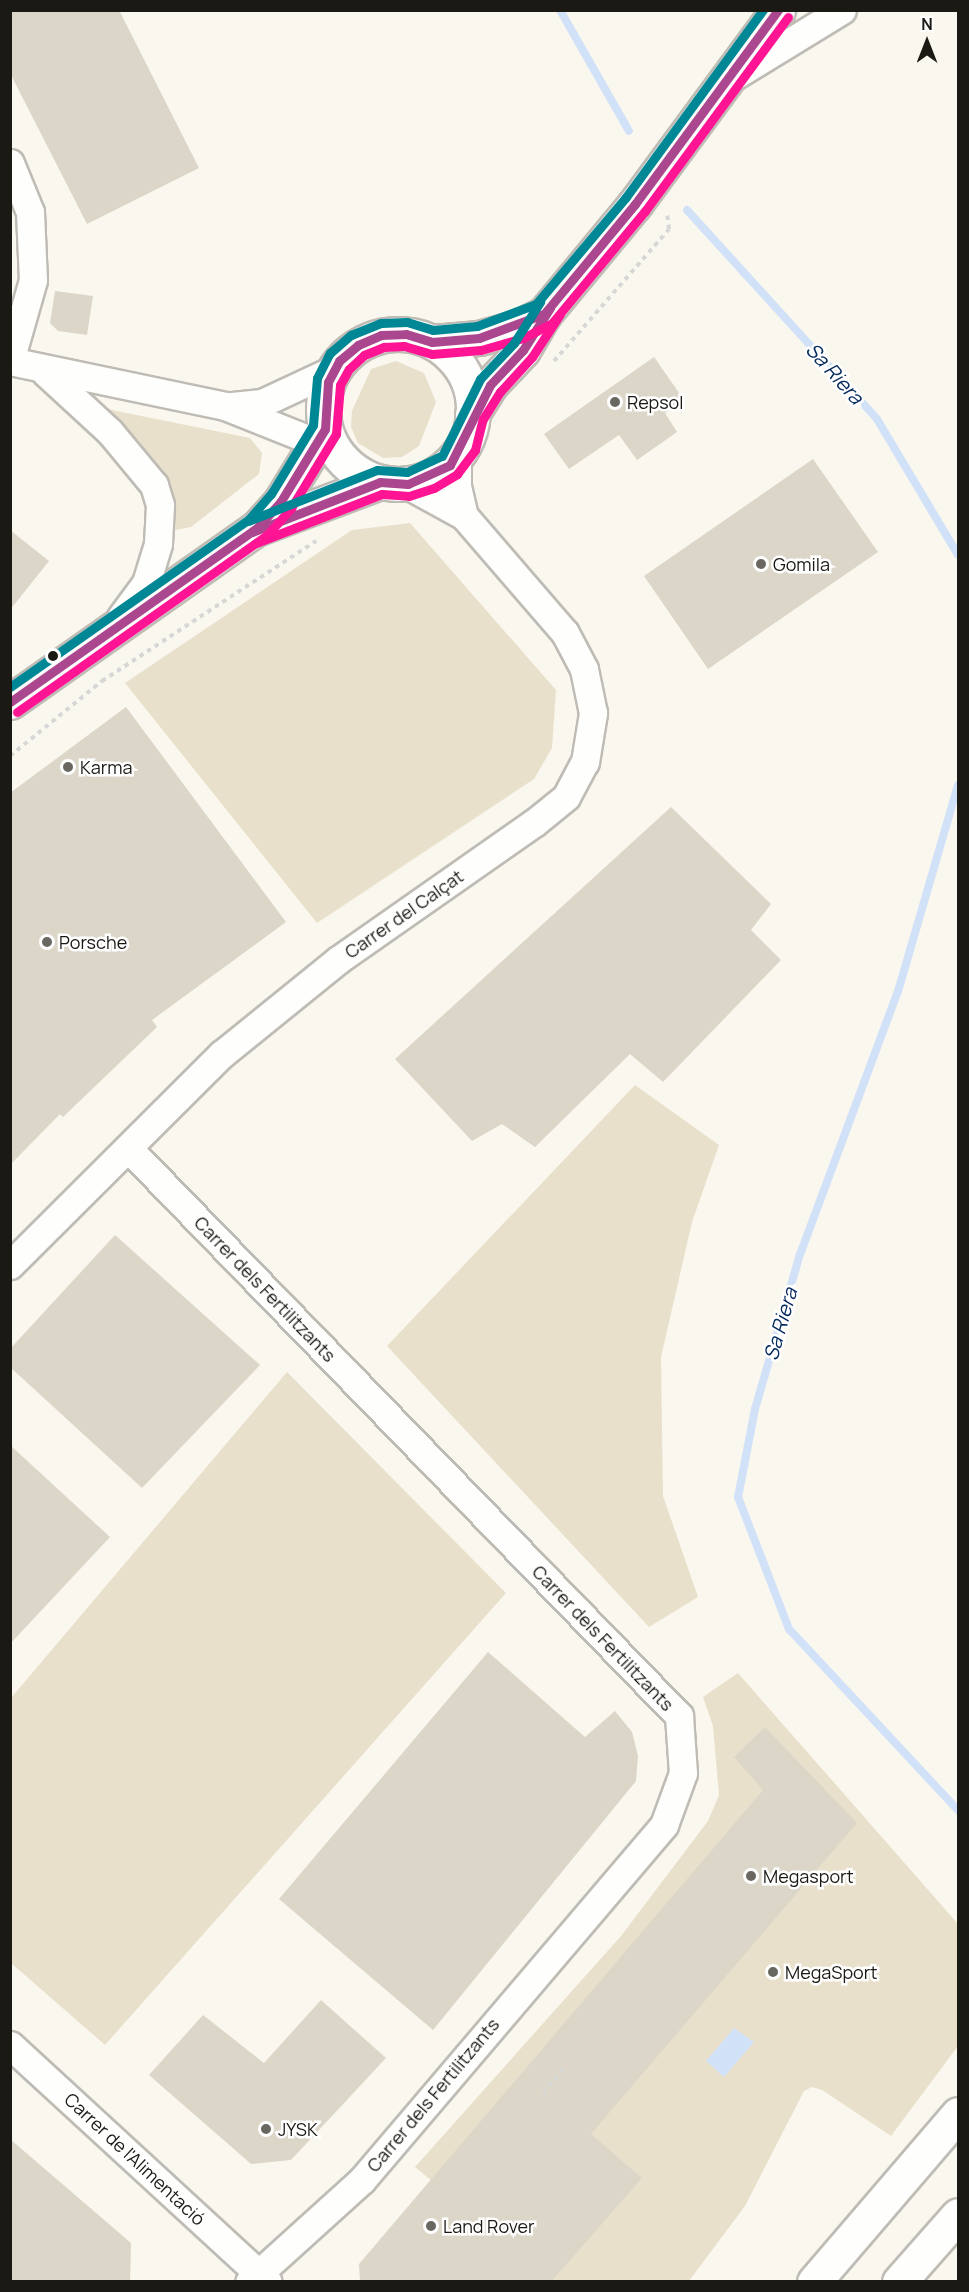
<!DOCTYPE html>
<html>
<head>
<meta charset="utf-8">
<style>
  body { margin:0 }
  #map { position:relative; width:969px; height:2292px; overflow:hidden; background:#faf7ef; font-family:Manrope,sans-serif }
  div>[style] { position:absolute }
  .green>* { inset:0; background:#e9e0cb }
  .water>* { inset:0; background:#d1e1f8 }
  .stream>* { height:8px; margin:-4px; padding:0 4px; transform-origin:4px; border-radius:4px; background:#d1e1f8 }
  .building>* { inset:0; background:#dbd6c8 }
  .path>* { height:4px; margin-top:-2px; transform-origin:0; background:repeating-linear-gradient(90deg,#d7d7d5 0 4.5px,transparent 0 9px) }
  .roads { filter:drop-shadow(2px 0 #bfbcb5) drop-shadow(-2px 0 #bfbcb5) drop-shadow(0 2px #bfbcb5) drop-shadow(0 -2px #bfbcb5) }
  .street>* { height:27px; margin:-13.5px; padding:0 13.5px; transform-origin:13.5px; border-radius:13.5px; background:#fefefd }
  .secondary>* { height:33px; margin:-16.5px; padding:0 16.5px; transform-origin:16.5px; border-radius:16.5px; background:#fefefd }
  .secondary>.ring { margin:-16.5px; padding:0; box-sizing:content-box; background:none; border:33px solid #fefefd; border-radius:50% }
  .highway>* { height:33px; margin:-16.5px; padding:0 16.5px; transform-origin:16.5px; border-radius:16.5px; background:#fefefd }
  .bus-1>* { height:9px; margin:-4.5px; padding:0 4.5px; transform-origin:4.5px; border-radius:4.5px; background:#ab478f }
  .bus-2>* { height:9px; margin:-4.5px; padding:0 4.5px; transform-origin:4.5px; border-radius:4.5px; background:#ff1494 }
  .bus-3>* { height:9px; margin:-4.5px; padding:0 4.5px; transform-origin:4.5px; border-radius:4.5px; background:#008795 }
  .dots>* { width:16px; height:16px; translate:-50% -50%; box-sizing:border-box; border:3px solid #fff; border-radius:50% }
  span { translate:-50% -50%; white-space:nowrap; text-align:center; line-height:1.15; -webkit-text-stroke:5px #fff; paint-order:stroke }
  .poi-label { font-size:18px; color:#1b1913 }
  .left { translate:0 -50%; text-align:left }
  .street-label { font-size:18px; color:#1b1913 }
  .water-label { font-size:20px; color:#042a5d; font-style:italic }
  .frame { position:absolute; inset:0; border:12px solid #1b1913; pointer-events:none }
  .north { position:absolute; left:897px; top:12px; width:60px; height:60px; -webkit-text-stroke:4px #fff; paint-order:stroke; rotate:0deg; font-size:16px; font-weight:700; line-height:24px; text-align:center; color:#1b1913 }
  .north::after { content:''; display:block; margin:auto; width:21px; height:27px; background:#1b1913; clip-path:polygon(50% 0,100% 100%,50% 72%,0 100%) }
</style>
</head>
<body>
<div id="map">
  <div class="green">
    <i style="clip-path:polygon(396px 361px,424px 373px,436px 402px,419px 446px,402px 457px,383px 458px,358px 443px,351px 427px,352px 411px,371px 369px)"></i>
    <i style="clip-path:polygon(97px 407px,250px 438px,262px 453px,259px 474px,191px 527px,170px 531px)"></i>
    <i style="clip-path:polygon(410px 523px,556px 690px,552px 748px,534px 779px,317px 923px,125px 683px,352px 530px)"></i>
    <i style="clip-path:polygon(635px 1085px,719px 1145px,692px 1222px,661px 1357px,663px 1496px,698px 1597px,649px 1627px,387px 1346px)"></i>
    <i style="clip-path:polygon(287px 1372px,506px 1593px,105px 2045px,11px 1963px,11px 1698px)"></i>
    <i style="clip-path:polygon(738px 1673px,958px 1924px,958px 2046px,891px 2136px,822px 2090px,812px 2087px,804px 2091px,745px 2206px,689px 2281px,551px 2281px,415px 2167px,621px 1936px,708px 1821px,719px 1795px,713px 1726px,703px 1697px)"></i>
  </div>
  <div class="water">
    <i style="clip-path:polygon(734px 2028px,754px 2042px,724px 2077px,706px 2061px)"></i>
  </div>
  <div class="stream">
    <i style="left:560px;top:10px;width:139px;rotate:60.3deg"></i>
    <i style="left:687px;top:210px;width:282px;rotate:47.7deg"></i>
    <i style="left:877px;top:419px;width:158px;rotate:59.2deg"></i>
    <i style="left:958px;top:785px;width:215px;rotate:106.2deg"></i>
    <i style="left:898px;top:991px;width:281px;rotate:110.4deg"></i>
    <i style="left:800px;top:1254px;width:161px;rotate:106.2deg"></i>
    <i style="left:755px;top:1409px;width:90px;rotate:100.9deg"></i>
    <i style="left:738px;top:1497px;width:142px;rotate:68.9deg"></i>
    <i style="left:789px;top:1629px;width:248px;rotate:47deg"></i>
  </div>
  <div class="building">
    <i style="clip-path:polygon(10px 10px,119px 10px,199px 168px,87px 224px,10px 73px)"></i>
    <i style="clip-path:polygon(55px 291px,93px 296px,87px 335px,58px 331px,50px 323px)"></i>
    <i style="clip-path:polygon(654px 357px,684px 400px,665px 413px,677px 432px,637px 460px,619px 435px,569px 469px,544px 434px)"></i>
    <i style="clip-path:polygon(813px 459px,878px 552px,708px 669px,644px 576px)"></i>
    <i style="clip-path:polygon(10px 530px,49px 561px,10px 610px)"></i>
    <i style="clip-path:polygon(126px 707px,286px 922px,152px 1020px,157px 1027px,63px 1117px,60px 1114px,10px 1165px,10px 793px)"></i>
    <i style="clip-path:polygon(671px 807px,771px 904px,751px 930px,781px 960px,663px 1082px,630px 1054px,535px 1147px,502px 1124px,472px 1141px,395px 1059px)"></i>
    <i style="clip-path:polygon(115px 1235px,260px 1365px,142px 1488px,10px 1367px,10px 1349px)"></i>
    <i style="clip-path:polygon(10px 1445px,110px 1537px,10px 1644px)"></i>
    <i style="clip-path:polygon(488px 1652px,585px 1737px,615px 1711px,632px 1732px,638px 1756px,636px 1781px,433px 2030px,279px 1899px)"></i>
    <i style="clip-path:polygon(765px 1727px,857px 1823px,591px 2134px,642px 2178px,551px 2282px,360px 2282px,359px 2264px,763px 1790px,734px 1757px)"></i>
    <i style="clip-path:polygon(321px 2000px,386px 2058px,291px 2160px,251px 2164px,149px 2075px,203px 2015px,264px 2063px)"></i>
    <i style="clip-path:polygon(10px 2139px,131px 2243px,130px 2282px,10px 2282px)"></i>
  </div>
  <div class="path">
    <i style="left:554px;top:361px;width:175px;rotate:-48.9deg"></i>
    <i style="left:669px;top:229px;width:16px;rotate:-97deg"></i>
    <i style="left:10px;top:756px;width:119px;rotate:-39.2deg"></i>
    <i style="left:102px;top:681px;width:256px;rotate:-33.2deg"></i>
    <i style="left:543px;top:2093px;width:32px;rotate:-49deg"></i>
  </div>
  <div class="roads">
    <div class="street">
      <i style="left:731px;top:78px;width:130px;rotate:-31.5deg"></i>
      <i style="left:10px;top:163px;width:53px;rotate:67.8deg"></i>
      <i style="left:30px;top:212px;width:68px;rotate:87.5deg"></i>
      <i style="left:33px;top:280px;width:84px;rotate:105.9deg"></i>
      <i style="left:10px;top:361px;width:220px;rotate:11.8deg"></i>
      <i style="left:225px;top:406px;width:118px;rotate:21.8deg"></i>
      <i style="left:45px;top:372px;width:88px;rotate:42.7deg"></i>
      <i style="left:110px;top:432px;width:69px;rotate:50.3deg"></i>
      <i style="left:154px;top:485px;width:21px;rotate:73deg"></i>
      <i style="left:160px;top:505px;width:39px;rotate:93deg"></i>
      <i style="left:158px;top:544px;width:41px;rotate:107.1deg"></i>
      <i style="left:146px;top:583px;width:42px;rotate:126.3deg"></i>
      <i style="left:232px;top:406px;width:30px;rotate:-6deg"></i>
      <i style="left:262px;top:403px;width:81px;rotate:-25deg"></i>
      <i style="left:457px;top:455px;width:31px;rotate:90deg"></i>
      <i style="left:457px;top:486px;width:31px;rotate:77deg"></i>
      <i style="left:129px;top:1149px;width:790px;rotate:45.87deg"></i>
      <i style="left:679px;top:1716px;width:57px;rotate:86deg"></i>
      <i style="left:683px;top:1773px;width:55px;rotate:110.1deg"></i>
      <i style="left:664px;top:1825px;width:466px;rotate:130.4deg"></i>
      <i style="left:362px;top:2180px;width:152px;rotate:137.9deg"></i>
      <i style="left:10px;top:1265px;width:299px;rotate:-44.9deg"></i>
      <i style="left:222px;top:1054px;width:149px;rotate:-39deg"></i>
      <i style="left:338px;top:960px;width:239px;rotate:-35deg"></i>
      <i style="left:534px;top:823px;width:41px;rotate:-39.1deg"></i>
      <i style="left:566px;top:797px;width:40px;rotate:-62deg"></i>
      <i style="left:585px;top:762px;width:50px;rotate:-80.7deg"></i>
      <i style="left:593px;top:713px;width:45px;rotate:-101.6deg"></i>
      <i style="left:584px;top:669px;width:41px;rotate:-117.8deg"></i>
      <i style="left:565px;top:633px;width:155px;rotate:-130.8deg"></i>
      <i style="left:464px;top:516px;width:66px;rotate:-151.1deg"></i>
      <i style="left:10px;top:2045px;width:350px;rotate:42.6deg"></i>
    </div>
    <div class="secondary">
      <i class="ring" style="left:323px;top:334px;width:117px;height:117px"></i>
      <i style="left:432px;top:342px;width:47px;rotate:-4.9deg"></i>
      <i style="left:479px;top:338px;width:41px;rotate:-15.4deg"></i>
      <i style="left:519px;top:327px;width:28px;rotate:-27deg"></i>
      <i style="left:472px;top:414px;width:34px;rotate:-58deg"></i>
      <i style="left:490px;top:385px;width:48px;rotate:-46.7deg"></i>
      <i style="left:523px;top:350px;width:42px;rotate:-59.7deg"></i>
      <i style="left:544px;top:314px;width:143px;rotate:-50.4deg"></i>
      <i style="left:635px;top:204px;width:241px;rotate:-53.6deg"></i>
      <i style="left:258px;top:528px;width:130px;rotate:-20.7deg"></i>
      <i style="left:10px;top:702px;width:302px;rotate:-35.2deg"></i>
      <i style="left:257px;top:528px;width:36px;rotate:-48deg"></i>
      <i style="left:281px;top:501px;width:84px;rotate:-58.6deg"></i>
    </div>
    <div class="highway">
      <i style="left:814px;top:2282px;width:221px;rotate:-49.4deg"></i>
      <i style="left:899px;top:2282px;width:89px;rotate:-48.6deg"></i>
    </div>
  </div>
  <div class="bus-1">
    <i style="left:252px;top:532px;width:137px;rotate:-21.3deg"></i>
    <i style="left:380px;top:482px;width:28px;rotate:4deg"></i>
    <i style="left:408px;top:484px;width:46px;rotate:-24.3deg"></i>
    <i style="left:450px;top:465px;width:89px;rotate:-63.4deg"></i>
    <i style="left:490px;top:385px;width:48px;rotate:-46.7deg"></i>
    <i style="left:523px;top:350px;width:50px;rotate:-57.3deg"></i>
    <i style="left:10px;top:702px;width:302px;rotate:-35.2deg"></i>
    <i style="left:257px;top:528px;width:36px;rotate:-48deg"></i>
    <i style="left:281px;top:501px;width:84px;rotate:-58.6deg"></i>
    <i style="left:325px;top:429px;width:47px;rotate:-86.3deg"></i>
    <i style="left:328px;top:382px;width:24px;rotate:-62deg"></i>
    <i style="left:339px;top:361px;width:25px;rotate:-40deg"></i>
    <i style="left:358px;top:345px;width:25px;rotate:-23deg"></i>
    <i style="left:381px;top:335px;width:25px;rotate:-2deg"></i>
    <i style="left:406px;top:334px;width:27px;rotate:17deg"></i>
    <i style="left:432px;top:342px;width:47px;rotate:-4.9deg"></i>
    <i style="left:479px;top:338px;width:69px;rotate:-20.3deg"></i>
    <i style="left:544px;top:314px;width:143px;rotate:-50.4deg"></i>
    <i style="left:635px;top:204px;width:241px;rotate:-53.6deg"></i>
  </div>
  <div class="bus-2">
    <i style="left:256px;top:543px;width:135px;rotate:-21.3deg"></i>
    <i style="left:382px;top:494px;width:27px;rotate:4deg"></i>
    <i style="left:409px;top:496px;width:26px;rotate:-18deg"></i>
    <i style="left:434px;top:488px;width:27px;rotate:-31deg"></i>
    <i style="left:457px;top:474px;width:30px;rotate:-53deg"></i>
    <i style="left:475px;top:450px;width:32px;rotate:-76deg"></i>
    <i style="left:483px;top:419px;width:32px;rotate:-58deg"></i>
    <i style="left:500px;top:392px;width:47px;rotate:-47.6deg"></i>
    <i style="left:532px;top:357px;width:51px;rotate:-56.9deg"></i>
    <i style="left:17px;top:712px;width:305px;rotate:-35.3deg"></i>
    <i style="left:266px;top:536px;width:38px;rotate:-48deg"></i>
    <i style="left:291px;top:508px;width:87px;rotate:-58.7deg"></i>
    <i style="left:336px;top:434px;width:49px;rotate:-85.3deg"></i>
    <i style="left:340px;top:385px;width:18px;rotate:-61deg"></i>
    <i style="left:349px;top:369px;width:21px;rotate:-43deg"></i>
    <i style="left:364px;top:355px;width:22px;rotate:-22deg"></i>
    <i style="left:384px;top:347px;width:20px;rotate:-3deg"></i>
    <i style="left:404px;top:346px;width:29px;rotate:16deg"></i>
    <i style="left:432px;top:354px;width:49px;rotate:-4.7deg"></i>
    <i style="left:481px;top:350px;width:44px;rotate:-15.9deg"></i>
    <i style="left:523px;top:338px;width:33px;rotate:-27deg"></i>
    <i style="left:552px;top:323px;width:146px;rotate:-50.3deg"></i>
    <i style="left:645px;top:211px;width:241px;rotate:-53.6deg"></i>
  </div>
  <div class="bus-3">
    <i style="left:248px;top:521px;width:139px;rotate:-21.6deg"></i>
    <i style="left:377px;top:470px;width:30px;rotate:4deg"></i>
    <i style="left:407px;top:472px;width:38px;rotate:-25deg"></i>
    <i style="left:442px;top:456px;width:86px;rotate:-63.7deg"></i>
    <i style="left:480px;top:379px;width:50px;rotate:-46.6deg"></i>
    <i style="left:514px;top:343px;width:49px;rotate:-57.6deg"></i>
    <i style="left:10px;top:687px;width:292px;rotate:-35.1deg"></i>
    <i style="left:249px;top:519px;width:33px;rotate:-49deg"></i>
    <i style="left:271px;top:494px;width:81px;rotate:-58.7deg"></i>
    <i style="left:313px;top:425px;width:47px;rotate:-85.1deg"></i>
    <i style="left:317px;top:378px;width:28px;rotate:-63deg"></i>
    <i style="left:330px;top:353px;width:28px;rotate:-41deg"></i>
    <i style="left:351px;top:335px;width:32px;rotate:-22deg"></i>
    <i style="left:381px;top:323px;width:26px;rotate:-2deg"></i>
    <i style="left:407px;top:322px;width:27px;rotate:17deg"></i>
    <i style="left:433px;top:330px;width:44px;rotate:-5.2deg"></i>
    <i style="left:477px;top:326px;width:63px;rotate:-20.4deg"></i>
    <i style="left:536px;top:304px;width:140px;rotate:-49.9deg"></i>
    <i style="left:626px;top:197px;width:232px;rotate:-53.8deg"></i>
  </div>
  <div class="dots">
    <i style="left:615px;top:402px;background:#696760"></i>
    <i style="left:761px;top:564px;background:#696760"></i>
    <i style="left:53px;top:656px;background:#1b1913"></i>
    <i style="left:68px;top:767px;background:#696760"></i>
    <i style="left:47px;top:942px;background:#696760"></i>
    <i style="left:751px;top:1876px;background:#696760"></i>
    <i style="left:773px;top:1972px;background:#696760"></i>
    <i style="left:266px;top:2129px;background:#696760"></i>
    <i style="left:431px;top:2226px;background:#696760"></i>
  </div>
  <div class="poi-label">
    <span class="left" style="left:627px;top:402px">Repsol</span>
    <span class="left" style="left:773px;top:564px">Gomila</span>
    <span class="left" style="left:80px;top:767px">Karma</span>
    <span class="left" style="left:59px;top:942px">Porsche</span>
    <span class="left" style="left:763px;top:1876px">Megasport</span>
    <span class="left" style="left:785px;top:1972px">MegaSport</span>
    <span class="left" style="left:278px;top:2129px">JYSK</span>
    <span class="left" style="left:443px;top:2226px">Land Rover</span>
  </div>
  <div class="street-label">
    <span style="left:404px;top:914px;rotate:-35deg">Carrer del Calçat</span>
    <span style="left:265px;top:1289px;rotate:46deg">Carrer dels Fertilitzants</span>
    <span style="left:603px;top:1638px;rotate:46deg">Carrer dels Fertilitzants</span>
    <span style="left:433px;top:2095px;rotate:-50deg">Carrer dels Fertilitzants</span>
    <span style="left:135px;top:2159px;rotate:43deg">Carrer de l'Alimentació</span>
  </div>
  <div class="water-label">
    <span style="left:835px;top:373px;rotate:48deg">Sa Riera</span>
    <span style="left:780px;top:1324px;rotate:-74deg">Sa Riera</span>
  </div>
  <div class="frame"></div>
  <div class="north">N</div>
</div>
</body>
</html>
